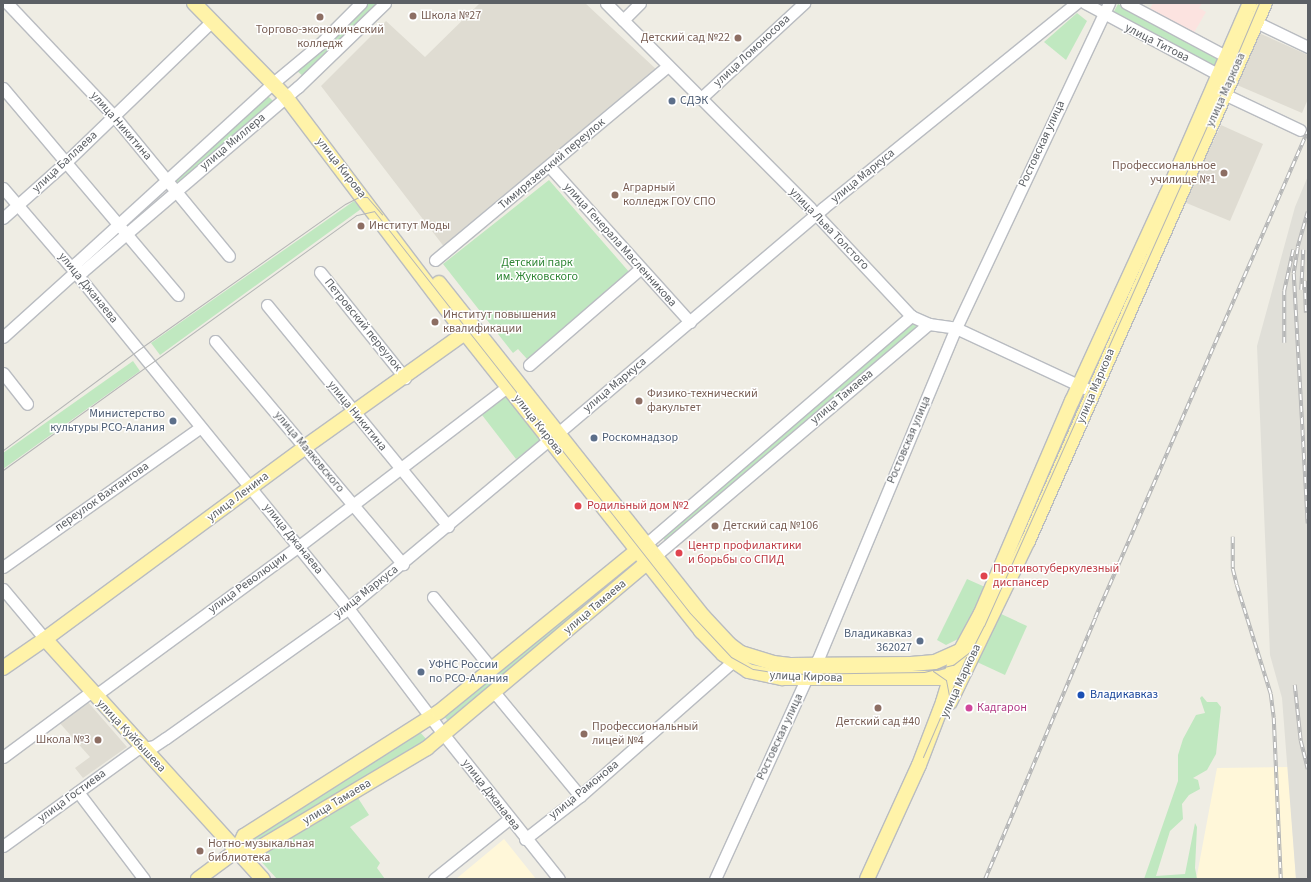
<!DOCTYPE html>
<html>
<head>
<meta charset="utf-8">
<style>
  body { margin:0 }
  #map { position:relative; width:1311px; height:882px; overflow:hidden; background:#efede4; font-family:"Source Sans 3",sans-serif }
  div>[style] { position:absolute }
  .commercial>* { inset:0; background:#fff7d9 }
  .industrial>* { inset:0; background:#e0dfd8 }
  .education>* { inset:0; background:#dfdcd2 }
  .medical>* { inset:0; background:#fce3e0 }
  .green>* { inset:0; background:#c0e8c0 }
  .roads { filter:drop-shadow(1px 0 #b9bcc1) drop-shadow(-1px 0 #b9bcc1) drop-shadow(0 1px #b9bcc1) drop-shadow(0 -1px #b9bcc1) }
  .minor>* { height:11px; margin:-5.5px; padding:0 5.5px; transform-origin:5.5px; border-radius:5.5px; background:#fff }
  .major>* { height:14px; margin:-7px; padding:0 7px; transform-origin:7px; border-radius:7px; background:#fff3a9 }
  .tram>* { height:1px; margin:-0.5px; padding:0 0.5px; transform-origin:0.5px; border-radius:0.5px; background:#b5b6b6 }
  .rail>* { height:3.5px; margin-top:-1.75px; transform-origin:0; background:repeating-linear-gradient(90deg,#fff 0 6px,#b5b6b6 0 12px); box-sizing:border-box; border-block:1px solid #b5b6b6 }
  .dots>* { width:11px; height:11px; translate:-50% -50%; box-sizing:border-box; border:2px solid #fff; border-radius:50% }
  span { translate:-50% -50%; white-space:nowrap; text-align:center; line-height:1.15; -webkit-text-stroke:3px #fff; paint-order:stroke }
  .education-label { font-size:12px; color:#785e54 }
  .left { translate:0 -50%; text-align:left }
  .right { translate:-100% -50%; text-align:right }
  .street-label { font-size:12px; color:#5c6065 }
  .service-label { font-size:12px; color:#4e5e75 }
  .park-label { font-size:12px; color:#318737 }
  .health-label { font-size:12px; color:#be3a42 }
  .transit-label { font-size:12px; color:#164399 }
  .hotel-label { font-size:12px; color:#b23c85 }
  .frame { position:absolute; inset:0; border:4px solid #5c6065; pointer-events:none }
</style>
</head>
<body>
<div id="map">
  <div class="commercial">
    <i style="clip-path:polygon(1288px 767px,1296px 879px,1193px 879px,1197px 875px,1217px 768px)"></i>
    <i style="clip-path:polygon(504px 839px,536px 879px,456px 879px)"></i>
  </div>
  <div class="industrial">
    <i style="clip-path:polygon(1308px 176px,1308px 879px,1296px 879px,1282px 698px,1270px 655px,1257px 346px,1295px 207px)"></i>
  </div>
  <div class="education">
    <i style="clip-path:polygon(480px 3px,585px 3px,657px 70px,445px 248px,321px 86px,386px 21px,425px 57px)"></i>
    <i style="clip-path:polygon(1259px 33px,1308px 55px,1308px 99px,1302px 113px,1237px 85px)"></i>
    <i style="clip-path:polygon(1221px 125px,1263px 144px,1230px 221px,1184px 202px)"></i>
    <i style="clip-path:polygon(87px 701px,127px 747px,83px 778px,75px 768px,90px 757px,57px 720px)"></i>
  </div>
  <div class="medical">
    <i style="clip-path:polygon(1153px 3px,1202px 3px,1199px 8px,1206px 12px,1192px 36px,1149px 11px)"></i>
  </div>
  <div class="green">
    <i style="clip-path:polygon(365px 3px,380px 3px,304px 77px,296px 70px)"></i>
    <i style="clip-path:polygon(1118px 4px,1222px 60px,1217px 71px,1112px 15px)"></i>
    <i style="clip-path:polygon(1077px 13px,1087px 21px,1066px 60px,1044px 42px)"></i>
    <i style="clip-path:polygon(266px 94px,273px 101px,178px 184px,174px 180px)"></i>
    <i style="clip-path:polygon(549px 180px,630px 273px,527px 359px,518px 349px,513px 353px,443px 264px)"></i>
    <i style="clip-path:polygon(354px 201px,361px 209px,160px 355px,151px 343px)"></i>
    <i style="clip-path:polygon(912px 321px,918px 329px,666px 542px,660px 534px)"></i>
    <i style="clip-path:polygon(133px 361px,140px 371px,3px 469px,3px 453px)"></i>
    <i style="clip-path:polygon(507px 396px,541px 440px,516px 459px,482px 415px)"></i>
    <i style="clip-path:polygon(633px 558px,640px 565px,450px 724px,444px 716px)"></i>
    <i style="clip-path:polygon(967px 579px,985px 587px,964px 632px,960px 638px,946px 645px,937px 640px)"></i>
    <i style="clip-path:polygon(999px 613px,1027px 626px,1005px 675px,977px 662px)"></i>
    <i style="clip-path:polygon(1202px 696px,1207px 702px,1217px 702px,1221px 707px,1216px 754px,1207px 770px,1193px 778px,1198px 780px,1200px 789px,1189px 795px,1182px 804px,1183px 819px,1170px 831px,1156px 876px,1185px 874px,1195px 823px,1197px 827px,1195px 868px,1197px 879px,1144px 879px,1178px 781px,1178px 755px,1183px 739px,1196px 715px,1205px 713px,1200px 698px)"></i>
    <i style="clip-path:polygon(419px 731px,428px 741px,258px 847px,251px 835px)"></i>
    <i style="clip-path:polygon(358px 798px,369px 815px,350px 827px,380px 863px,377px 868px,385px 879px,277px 879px,257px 857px)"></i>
  </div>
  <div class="roads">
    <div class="minor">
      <i style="left:7px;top:3px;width:156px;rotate:46.6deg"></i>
      <i style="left:114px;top:116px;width:181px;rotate:50.6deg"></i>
      <i style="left:606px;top:3px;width:289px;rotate:45.1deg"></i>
      <i style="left:810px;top:208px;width:148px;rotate:46.9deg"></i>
      <i style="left:911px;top:316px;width:20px;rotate:24deg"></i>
      <i style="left:929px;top:324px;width:27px;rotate:8deg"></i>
      <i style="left:956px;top:328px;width:151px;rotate:25deg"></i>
      <i style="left:1085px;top:3px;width:159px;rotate:28.2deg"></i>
      <i style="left:1126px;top:3px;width:121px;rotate:28deg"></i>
      <i style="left:623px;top:20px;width:24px;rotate:-45deg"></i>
      <i style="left:1256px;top:22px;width:58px;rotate:25.7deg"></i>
      <i style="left:3px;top:88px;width:271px;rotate:49.8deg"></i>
      <i style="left:1224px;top:94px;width:84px;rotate:25.3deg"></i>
      <i style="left:700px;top:99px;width:142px;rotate:-42.7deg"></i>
      <i style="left:550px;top:167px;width:209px;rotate:47.9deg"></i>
      <i style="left:3px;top:188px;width:111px;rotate:49.4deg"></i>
      <i style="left:75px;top:272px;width:433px;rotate:50.9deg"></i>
      <i style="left:348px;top:608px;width:159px;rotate:52.9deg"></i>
      <i style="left:444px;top:735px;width:184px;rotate:51.4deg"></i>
      <i style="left:3px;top:218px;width:84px;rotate:-41.6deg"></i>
      <i style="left:66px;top:162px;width:203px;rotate:-44deg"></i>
      <i style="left:435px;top:260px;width:303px;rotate:-39.8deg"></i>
      <i style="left:75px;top:272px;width:9px;rotate:-84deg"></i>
      <i style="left:76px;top:263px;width:267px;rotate:-42.4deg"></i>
      <i style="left:273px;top:83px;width:61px;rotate:-39.7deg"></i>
      <i style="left:320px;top:44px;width:58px;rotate:-45deg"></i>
      <i style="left:320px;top:272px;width:136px;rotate:51.3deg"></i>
      <i style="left:267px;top:305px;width:286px;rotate:50.7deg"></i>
      <i style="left:3px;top:337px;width:97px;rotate:-42.1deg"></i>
      <i style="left:75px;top:272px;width:8px;rotate:-7deg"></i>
      <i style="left:83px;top:271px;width:283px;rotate:-40.6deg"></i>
      <i style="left:298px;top:87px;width:121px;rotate:-44deg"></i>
      <i style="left:215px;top:341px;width:292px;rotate:49.9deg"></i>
      <i style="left:529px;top:365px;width:148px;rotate:-40.9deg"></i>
      <i style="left:3px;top:373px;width:39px;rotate:52deg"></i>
      <i style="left:558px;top:433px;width:348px;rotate:-40.3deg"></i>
      <i style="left:823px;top:208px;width:326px;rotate:-39deg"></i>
      <i style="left:646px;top:544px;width:350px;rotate:-40.7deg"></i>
      <i style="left:655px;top:556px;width:359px;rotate:-40.3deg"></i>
      <i style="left:3px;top:567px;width:242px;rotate:-35.3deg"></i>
      <i style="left:3px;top:589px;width:65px;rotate:50deg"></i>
      <i style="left:433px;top:597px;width:93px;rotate:50.7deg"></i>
      <i style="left:494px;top:692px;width:135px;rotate:50.4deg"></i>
      <i style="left:3px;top:757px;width:106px;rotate:-36.5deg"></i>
      <i style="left:88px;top:694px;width:12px;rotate:-9deg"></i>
      <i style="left:100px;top:692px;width:247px;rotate:-36.3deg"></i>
      <i style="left:299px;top:546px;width:263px;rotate:-37.4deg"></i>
      <i style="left:78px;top:792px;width:109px;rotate:52.8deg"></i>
      <i style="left:525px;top:839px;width:70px;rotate:-38deg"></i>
      <i style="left:580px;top:796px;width:203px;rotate:-41.4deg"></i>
      <i style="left:3px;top:846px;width:165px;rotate:-35.9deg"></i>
      <i style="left:137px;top:749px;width:17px;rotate:-10deg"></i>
      <i style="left:154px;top:746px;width:14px;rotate:-34deg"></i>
      <i style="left:166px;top:738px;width:217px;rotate:-35.4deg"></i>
      <i style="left:343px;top:612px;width:268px;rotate:-39.9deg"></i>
      <i style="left:434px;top:879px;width:96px;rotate:-38.7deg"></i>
      <i style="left:715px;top:879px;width:220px;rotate:-65.5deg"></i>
      <i style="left:806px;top:679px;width:23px;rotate:-59deg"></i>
      <i style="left:818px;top:659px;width:359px;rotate:-67.4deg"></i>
      <i style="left:956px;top:328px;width:359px;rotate:-64.8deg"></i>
    </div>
    <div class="major">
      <i style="left:194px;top:3px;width:132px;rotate:45.6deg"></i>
      <i style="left:286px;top:97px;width:290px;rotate:52.9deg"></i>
      <i style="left:461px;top:328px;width:387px;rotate:51.6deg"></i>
      <i style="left:701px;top:631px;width:32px;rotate:46deg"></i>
      <i style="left:723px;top:654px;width:30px;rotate:34deg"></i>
      <i style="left:748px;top:671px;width:35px;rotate:12deg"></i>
      <i style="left:782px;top:678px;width:157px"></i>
      <i style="left:939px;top:678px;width:27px;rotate:-15deg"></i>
      <i style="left:439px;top:283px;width:425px;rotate:51.6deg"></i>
      <i style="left:703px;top:616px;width:38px;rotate:47deg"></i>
      <i style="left:729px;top:644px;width:15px;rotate:37deg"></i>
      <i style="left:741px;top:653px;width:34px;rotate:17deg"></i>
      <i style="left:773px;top:663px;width:17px;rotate:7deg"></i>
      <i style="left:790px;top:665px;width:121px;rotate:-0.5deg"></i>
      <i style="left:911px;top:664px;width:24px;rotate:-5deg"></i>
      <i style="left:935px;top:662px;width:27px;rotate:-24deg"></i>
      <i style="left:45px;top:639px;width:324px;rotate:47.8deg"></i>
      <i style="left:3px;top:668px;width:51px;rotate:-34.6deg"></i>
      <i style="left:45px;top:639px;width:323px;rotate:-36.4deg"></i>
      <i style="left:305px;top:447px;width:205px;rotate:-35.5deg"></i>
      <i style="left:950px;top:702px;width:179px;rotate:-64.2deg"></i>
      <i style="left:1028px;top:541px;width:588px;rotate:-66.23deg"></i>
      <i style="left:237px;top:850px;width:19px"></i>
      <i style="left:256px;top:850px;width:199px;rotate:-30.8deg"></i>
      <i style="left:427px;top:748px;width:295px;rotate:-40.1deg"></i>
      <i style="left:198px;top:879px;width:49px;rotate:-36.6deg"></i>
      <i style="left:237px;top:850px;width:16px;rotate:-63deg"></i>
      <i style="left:244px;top:836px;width:231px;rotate:-32.5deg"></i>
      <i style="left:439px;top:712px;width:264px;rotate:-39.2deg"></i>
      <i style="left:867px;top:879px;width:125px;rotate:-65.5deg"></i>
      <i style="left:919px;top:765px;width:67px;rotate:-69.1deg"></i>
      <i style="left:943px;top:702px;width:45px;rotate:-73.2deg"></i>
      <i style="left:956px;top:659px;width:52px;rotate:-61.5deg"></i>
      <i style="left:981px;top:613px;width:231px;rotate:-66.8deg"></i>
      <i style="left:1072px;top:401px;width:226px;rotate:-65.4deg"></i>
      <i style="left:1166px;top:196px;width:210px;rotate:-66.5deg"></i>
    </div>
  </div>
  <div class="tram">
    <i style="left:3px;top:450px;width:168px;rotate:-36.5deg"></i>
    <i style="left:138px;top:350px;width:253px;rotate:-35.2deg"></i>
    <i style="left:345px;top:204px;width:16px;rotate:-27deg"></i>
    <i style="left:359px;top:197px;width:8px"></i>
    <i style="left:367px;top:197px;width:23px;rotate:49deg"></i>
    <i style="left:3px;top:470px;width:436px;rotate:-35.8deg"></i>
    <i style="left:357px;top:215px;width:17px;rotate:-13deg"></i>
    <i style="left:374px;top:211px;width:511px;rotate:51.83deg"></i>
    <i style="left:690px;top:613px;width:60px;rotate:47deg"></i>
    <i style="left:731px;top:657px;width:25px;rotate:29deg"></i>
    <i style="left:753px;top:669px;width:32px;rotate:9deg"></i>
    <i style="left:785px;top:674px;width:139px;rotate:-0.8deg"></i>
    <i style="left:924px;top:672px;width:30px;rotate:-14deg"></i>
    <i style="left:953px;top:665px;width:23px;rotate:-38deg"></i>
    <i style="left:971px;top:651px;width:28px;rotate:-63deg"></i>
    <i style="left:984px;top:626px;width:545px;rotate:-65.97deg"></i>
    <i style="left:1206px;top:128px;width:136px;rotate:-67deg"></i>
    <i style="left:933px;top:671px;width:16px;rotate:35deg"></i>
    <i style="left:946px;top:680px;width:15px;rotate:79deg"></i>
    <i style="left:923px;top:757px;width:109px;rotate:-66.7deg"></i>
  </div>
  <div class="rail">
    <i style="left:1308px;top:212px;width:37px;rotate:106deg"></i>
    <i style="left:1298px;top:248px;width:26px;rotate:99deg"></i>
    <i style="left:1294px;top:274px;width:250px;rotate:86.8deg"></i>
    <i style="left:1305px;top:281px;width:32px;rotate:88deg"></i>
    <i style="left:1301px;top:290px;width:40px;rotate:-87.1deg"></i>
    <i style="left:1284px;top:343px;width:52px;rotate:-90deg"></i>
    <i style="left:1284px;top:291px;width:42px;rotate:-77.6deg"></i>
    <i style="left:1233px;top:537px;width:32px;rotate:90deg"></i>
    <i style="left:1233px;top:569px;width:16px;rotate:76deg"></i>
    <i style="left:1237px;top:585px;width:114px;rotate:72.7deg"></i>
    <i style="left:1271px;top:694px;width:24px;rotate:83deg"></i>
    <i style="left:1274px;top:718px;width:161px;rotate:87.5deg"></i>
    <i style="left:1295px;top:685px;width:56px;rotate:83.9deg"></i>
    <i style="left:1301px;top:741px;width:29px;rotate:76deg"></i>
    <i style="left:985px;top:879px;width:283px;rotate:-67.1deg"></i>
    <i style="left:1095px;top:618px;width:532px;rotate:-66.42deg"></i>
  </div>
  <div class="dots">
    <i style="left:413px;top:16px;background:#8d6e63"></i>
    <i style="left:320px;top:17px;background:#8d6e63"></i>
    <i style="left:738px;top:38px;background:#8d6e63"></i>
    <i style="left:672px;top:101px;background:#5c6f8a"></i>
    <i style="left:1224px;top:173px;background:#8d6e63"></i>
    <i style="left:615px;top:195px;background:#8d6e63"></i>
    <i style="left:361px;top:226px;background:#8d6e63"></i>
    <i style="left:435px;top:322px;background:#8d6e63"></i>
    <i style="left:639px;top:401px;background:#8d6e63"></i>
    <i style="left:173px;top:421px;background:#5c6f8a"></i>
    <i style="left:594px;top:438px;background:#5c6f8a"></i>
    <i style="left:578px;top:506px;background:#e0444e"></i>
    <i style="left:715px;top:526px;background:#8d6e63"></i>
    <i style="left:679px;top:553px;background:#e0444e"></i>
    <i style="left:984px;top:576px;background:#e0444e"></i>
    <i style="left:920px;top:641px;background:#5c6f8a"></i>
    <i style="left:421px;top:672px;background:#5c6f8a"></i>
    <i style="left:1081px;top:695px;background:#1a4fb4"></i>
    <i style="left:878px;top:708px;background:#8d6e63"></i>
    <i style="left:969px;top:708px;background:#d1479c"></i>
    <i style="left:584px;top:734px;background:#8d6e63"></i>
    <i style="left:98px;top:740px;background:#8d6e63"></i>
    <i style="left:200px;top:851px;background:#8d6e63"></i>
  </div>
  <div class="education-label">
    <span class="left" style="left:421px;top:16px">Школа №27</span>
    <span style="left:320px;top:37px">Торгово-экономический<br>колледж</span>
    <span class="right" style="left:730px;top:38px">Детский сад №22</span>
    <span class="right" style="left:1216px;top:173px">Профессиональное<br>училище №1</span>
    <span class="left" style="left:623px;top:195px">Аграрный<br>колледж ГОУ СПО</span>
    <span class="left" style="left:369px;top:226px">Институт Моды</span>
    <span class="left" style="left:443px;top:322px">Институт повышения<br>квалификации</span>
    <span class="left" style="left:647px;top:401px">Физико-технический<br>факультет</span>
    <span class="left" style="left:723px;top:526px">Детский сад №106</span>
    <span style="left:878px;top:722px">Детский сад #40</span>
    <span class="left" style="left:592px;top:734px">Профессиональный<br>лицей №4</span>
    <span class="right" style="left:90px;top:740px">Школа №3</span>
    <span class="left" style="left:208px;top:851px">Нотно-музыкальная<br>библиотека</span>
  </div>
  <div class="street-label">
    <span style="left:1157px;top:43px;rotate:27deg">улица Титова</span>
    <span style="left:752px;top:51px;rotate:-43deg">улица Ломоносова</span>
    <span style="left:1226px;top:90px;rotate:-66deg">улица Маркова</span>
    <span style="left:121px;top:126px;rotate:49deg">улица Никитина</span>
    <span style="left:233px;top:142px;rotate:-40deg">улица Миллера</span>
    <span style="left:1042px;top:144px;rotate:-65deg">Ростовская улица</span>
    <span style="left:65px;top:162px;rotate:-43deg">улица Баллаева</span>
    <span style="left:552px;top:164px;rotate:-40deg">Тимирязевский переулок</span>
    <span style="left:341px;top:168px;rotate:52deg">улица Кирова</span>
    <span style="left:863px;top:176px;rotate:-39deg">улица Маркуса</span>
    <span style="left:829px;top:229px;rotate:46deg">улица Льва Толстого</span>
    <span style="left:620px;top:245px;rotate:48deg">улица Генерала Масленникова</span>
    <span style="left:88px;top:288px;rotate:51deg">улица Джанаева</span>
    <span style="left:363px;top:325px;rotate:51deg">Петровский переулок</span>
    <span style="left:615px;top:385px;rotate:-40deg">улица Маркуса</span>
    <span style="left:1096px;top:386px;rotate:-67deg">улица Маркова</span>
    <span style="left:842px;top:397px;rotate:-40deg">улица Тамаева</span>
    <span style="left:357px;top:416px;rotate:51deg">улица Никитина</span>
    <span style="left:538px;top:425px;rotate:52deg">улица Кирова</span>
    <span style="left:909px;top:440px;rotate:-67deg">Ростовская улица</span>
    <span style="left:309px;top:452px;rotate:50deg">улица Маяковского</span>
    <span style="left:102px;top:497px;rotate:-35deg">переулок Вахтангова</span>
    <span style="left:238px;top:497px;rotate:-37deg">улица Ленина</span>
    <span style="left:293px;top:539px;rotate:51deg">улица Джанаева</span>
    <span style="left:248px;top:583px;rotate:-36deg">улица Революции</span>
    <span style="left:366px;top:592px;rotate:-38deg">улица Маркуса</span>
    <span style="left:595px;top:607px;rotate:-40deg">улица Тамаева</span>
    <span style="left:806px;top:677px;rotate:2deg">улица Кирова</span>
    <span style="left:961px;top:681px;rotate:-65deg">улица Маркова</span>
    <span style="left:131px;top:736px;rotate:47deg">улица Куйбышева</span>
    <span style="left:780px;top:737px;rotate:-65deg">Ростовская улица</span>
    <span style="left:584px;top:790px;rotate:-39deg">улица Рамонова</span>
    <span style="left:491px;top:795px;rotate:52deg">улица Джанаева</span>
    <span style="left:72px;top:796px;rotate:-36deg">улица Гостиева</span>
    <span style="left:337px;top:802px;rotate:-31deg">улица Тамаева</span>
  </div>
  <div class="service-label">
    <span class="left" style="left:680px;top:101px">СДЭК</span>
    <span class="right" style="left:165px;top:421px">Министерство<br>культуры РСО-Алания</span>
    <span class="left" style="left:602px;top:438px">Роскомнадзор</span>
    <span class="right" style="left:912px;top:641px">Владикавказ<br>362027</span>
    <span class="left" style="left:429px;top:672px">УФНС России<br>по РСО-Алания</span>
  </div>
  <div class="park-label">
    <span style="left:537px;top:270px">Детский парк<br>им. Жуковского</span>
  </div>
  <div class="health-label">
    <span class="left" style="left:587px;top:506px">Родильный дом №2</span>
    <span class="left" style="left:688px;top:553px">Центр профилактики<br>и борьбы со СПИД</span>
    <span class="left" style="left:993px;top:576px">Противотуберкулезный<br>диспансер</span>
  </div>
  <div class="transit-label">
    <span class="left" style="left:1090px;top:695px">Владикавказ</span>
  </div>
  <div class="hotel-label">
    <span class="left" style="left:977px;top:708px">Кадгарон</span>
  </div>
  <div class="frame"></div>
</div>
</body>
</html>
